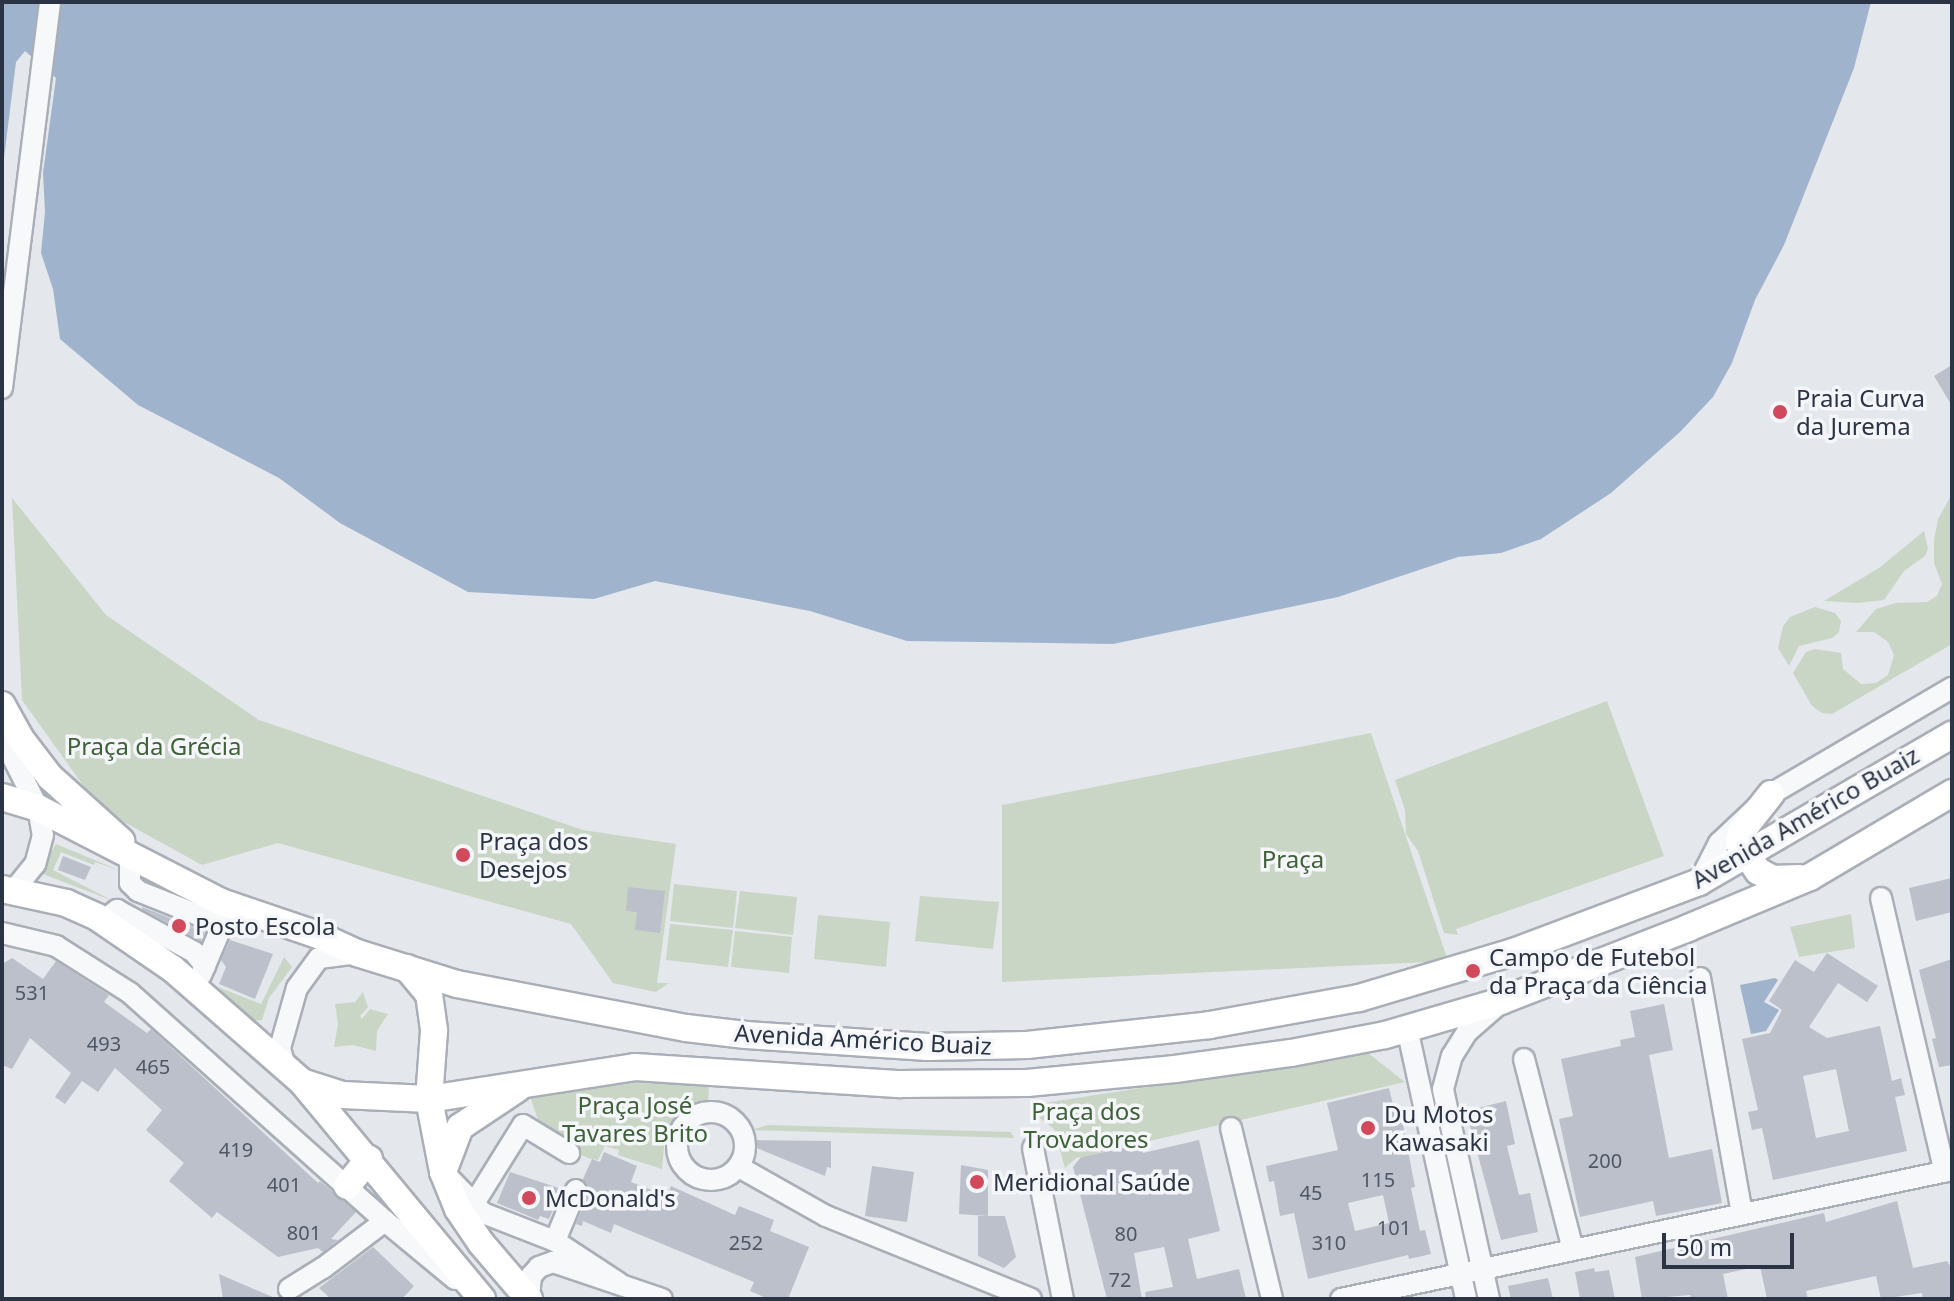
<!DOCTYPE html>
<html>
<head>
<meta charset="utf-8">
<style>
  body { margin:0 }
  #map { position:relative; width:1954px; height:1301px; overflow:hidden; background:#e4e7ec; font-family:"Noto Sans",sans-serif }
  div>[style] { position:absolute }
  .green>* { inset:0; background:#c9d6c5 }
  .water>* { inset:0; background:#9fb4cc }
  .building>* { inset:0; background:#bbc0ca }
  .roads { filter:drop-shadow(2px 0 #a9aeb7) drop-shadow(-2px 0 #a9aeb7) drop-shadow(0 2px #a9aeb7) drop-shadow(0 -2px #a9aeb7) }
  .minor>* { height:20px; margin:-10px; padding:0 10px; transform-origin:10px; border-radius:10px; background:#f7f8fa }
  .minor>.ring { margin:-10px; padding:0; box-sizing:content-box; background:none; border:20px solid #f7f8fa; border-radius:50% }
  .major>* { height:26px; margin:-13px; padding:0 13px; transform-origin:13px; border-radius:13px; background:#fff }
  .dots>* { width:22px; height:22px; translate:-50% -50%; box-sizing:border-box; border:4px solid #f4f6f9; border-radius:50% }
  span { translate:-50% -50%; white-space:nowrap; text-align:center; line-height:1.15; -webkit-text-stroke:7px #f4f6f9; paint-order:stroke }
  .number-label { font-size:20px; color:#4f5766 }
  .number-label span { -webkit-text-stroke-width:0 }
  .poi-label { font-size:24px; color:#2b3445 }
  .left { translate:0 -50%; text-align:left }
  .park-label { font-size:24px; color:#3f6138 }
  .street-label { font-size:24px; color:#2b3445 }
  .frame { position:absolute; inset:0; border:4px solid #2b3445; pointer-events:none }
  .scale { position:absolute; left:1662px; top:1233px; width:132px; height:36px; box-sizing:border-box; border:4px solid #2b3445; border-top:0; padding-left:10px; font-size:24px; line-height:28px; white-space:nowrap; color:#2b3445; -webkit-text-stroke:6px #f4f6f9; paint-order:stroke }
</style>
</head>
<body>
<div id="map">
  <div class="green">
    <i style="clip-path:polygon(1952px 494px,1952px 644px,1832px 714px,1822px 713px,1812px 706px,1793px 673px,1806px 652px,1815px 649px,1841px 653px,1843px 669px,1861px 684px,1876px 683px,1888px 675px,1894px 655px,1888px 642px,1874px 632px,1856px 632px,1876px 609px,1896px 603px,1927px 602px,1937px 596px,1942px 584px,1934px 563px,1934px 540px,1938px 519px)"></i>
    <i style="clip-path:polygon(12px 498px,106px 615px,259px 720px,583px 830px,676px 844px,657px 983px,669px 983px,656px 992px,613px 983px,571px 924px,278px 843px,202px 865px,100px 809px,22px 700px)"></i>
    <i style="clip-path:polygon(1924px 531px,1928px 549px,1925px 556px,1904px 571px,1884px 600px,1857px 603px,1824px 601px,1879px 568px)"></i>
    <i style="clip-path:polygon(1815px 607px,1835px 613px,1841px 621px,1839px 632px,1832px 638px,1799px 646px,1789px 666px,1778px 648px,1783px 626px,1790px 617px)"></i>
    <i style="clip-path:polygon(1607px 701px,1664px 856px,1456px 929px,1458px 935px,1444px 933px,1418px 851px,1406px 834px,1405px 810px,1395px 780px)"></i>
    <i style="clip-path:polygon(1371px 733px,1448px 961px,1002px 982px,1002px 805px)"></i>
    <i style="clip-path:polygon(56px 844px,121px 871px,95px 862px,94px 865px,61px 852px,53px 870px,113px 901px,43px 874px,41px 869px)"></i>
    <i style="clip-path:polygon(674px 884px,737px 891px,733px 928px,670px 921px)"></i>
    <i style="clip-path:polygon(740px 891px,797px 897px,793px 935px,735px 928px)"></i>
    <i style="clip-path:polygon(920px 896px,999px 902px,993px 949px,915px 941px)"></i>
    <i style="clip-path:polygon(1851px 914px,1855px 948px,1799px 957px,1790px 927px)"></i>
    <i style="clip-path:polygon(818px 915px,890px 922px,886px 967px,814px 959px)"></i>
    <i style="clip-path:polygon(670px 924px,733px 930px,728px 967px,666px 960px)"></i>
    <i style="clip-path:polygon(735px 931px,792px 937px,789px 973px,731px 967px)"></i>
    <i style="clip-path:polygon(284px 957px,292px 967px,269px 998px,262px 1020px,253px 1021px,218px 987px,261px 1004px)"></i>
    <i style="clip-path:polygon(363px 992px,368px 1007px,360px 1016px,362px 1019px,370px 1009px,388px 1014px,377px 1031px,376px 1051px,353px 1045px,334px 1047px,338px 1024px,335px 1004px,355px 1002px)"></i>
    <i style="clip-path:polygon(1368px 1053px,1405px 1082px,1076px 1158px,1065px 1168px,1054px 1129px,1031px 1111px,1031px 1105px)"></i>
    <i style="clip-path:polygon(636px 1083px,709px 1085px,708px 1107px,691px 1112px,665px 1136px,662px 1169px,618px 1155px,619px 1150px,605px 1146px,598px 1160px,588px 1158px,544px 1138px,530px 1096px)"></i>
    <i style="clip-path:polygon(768px 1125px,1011px 1132px,1014px 1138px,751px 1130px)"></i>
  </div>
  <div class="water">
    <i style="clip-path:polygon(2px 2px,1871px 2px,1854px 68px,1784px 245px,1755px 300px,1732px 363px,1713px 397px,1680px 432px,1611px 493px,1541px 539px,1501px 553px,1458px 557px,1338px 597px,1113px 644px,907px 641px,810px 611px,655px 581px,594px 599px,468px 592px,340px 523px,279px 478px,138px 405px,60px 339px,53px 289px,41px 253px,45px 212px,43px 173px,56px 78px,25px 51px,16px 62px,2px 174px)"></i>
    <i style="clip-path:polygon(1775px 978px,1778px 980px,1764px 1002px,1779px 1010px,1766px 1031px,1751px 1034px,1740px 985px)"></i>
  </div>
  <div class="building">
    <i style="clip-path:polygon(1952px 365px,1952px 406px,1934px 376px)"></i>
    <i style="clip-path:polygon(63px 856px,91px 867px,85px 880px,58px 870px)"></i>
    <i style="clip-path:polygon(1952px 878px,1952px 912px,1916px 921px,1909px 888px)"></i>
    <i style="clip-path:polygon(628px 887px,665px 891px,660px 933px,635px 930px,637px 912px,626px 911px)"></i>
    <i style="clip-path:polygon(142px 907px,205px 932px,201px 941px,142px 909px)"></i>
    <i style="clip-path:polygon(230px 940px,273px 954px,255px 999px,219px 984px,226px 967px,221px 960px)"></i>
    <i style="clip-path:polygon(evenodd,1827px 953px,1878px 986px,1867px 1002px,1838px 983px,1809px 1027px,1827px 1038px,1880px 1026px,1892px 1081px,1901px 1078px,1905px 1095px,1895px 1097px,1907px 1151px,1773px 1180px,1762px 1128px,1752px 1130px,1748px 1112px,1758px 1110px,1742px 1039px,1770px 1033px,1782px 1010px,1769px 1001px,1795px 960px,1814px 972px,1827px 953px,1836px 1069px,1849px 1131px,1816px 1138px,1803px 1076px,1836px 1069px)"></i>
    <i style="clip-path:polygon(12px 958px,43px 979px,56px 961px,109px 995px,104px 1002px,147px 1033px,151px 1029px,318px 1183px,320px 1181px,356px 1212px,331px 1239px,338px 1240px,323px 1252px,318px 1248px,278px 1257px,217px 1212px,212px 1218px,169px 1181px,184px 1163px,146px 1130px,162px 1110px,115px 1068px,98px 1092px,82px 1081px,65px 1104px,55px 1097px,71px 1073px,30px 1038px,12px 1069px,2px 1065px,2px 964px)"></i>
    <i style="clip-path:polygon(1952px 959px,1952px 1065px,1939px 1067px,1932px 1039px,1936px 1038px,1919px 970px)"></i>
    <i style="clip-path:polygon(1664px 1004px,1673px 1050px,1649px 1055px,1669px 1158px,1712px 1149px,1722px 1203px,1656px 1216px,1653px 1201px,1580px 1217px,1559px 1119px,1573px 1116px,1561px 1059px,1621px 1046px,1620px 1040px,1635px 1037px,1630px 1011px)"></i>
    <i style="clip-path:polygon(evenodd,1389px 1088px,1394px 1109px,1401px 1114px,1415px 1187px,1411px 1188px,1420px 1231px,1425px 1230px,1431px 1254px,1409px 1259px,1408px 1255px,1308px 1279px,1294px 1213px,1280px 1216px,1274px 1181px,1269px 1182px,1266px 1166px,1338px 1150px,1327px 1103px,1389px 1088px,1383px 1195px,1389px 1223px,1355px 1231px,1348px 1203px,1383px 1195px)"></i>
    <i style="clip-path:polygon(1506px 1101px,1515px 1144px,1507px 1146px,1519px 1195px,1530px 1193px,1538px 1232px,1501px 1240px,1466px 1111px)"></i>
    <i style="clip-path:polygon(737px 1140px,831px 1141px,831px 1168px,827px 1167px,825px 1176px)"></i>
    <i style="clip-path:polygon(1199px 1140px,1220px 1231px,1188px 1239px,1197px 1279px,1239px 1269px,1246px 1299px,1146px 1299px,1145px 1292px,1173px 1287px,1164px 1247px,1134px 1253px,1142px 1299px,1107px 1299px,1073px 1167px,1081px 1157px,1141px 1144px,1143px 1153px)"></i>
    <i style="clip-path:polygon(604px 1152px,637px 1166px,631px 1182px,667px 1196px,671px 1186px,735px 1215px,739px 1206px,774px 1220px,770px 1231px,809px 1247px,788px 1299px,769px 1299px,750px 1291px,754px 1282px,614px 1224px,611px 1233px,583px 1221px,582px 1226px,576px 1224px,588px 1194px,583px 1179px,592px 1159px,600px 1162px)"></i>
    <i style="clip-path:polygon(961px 1165px,988px 1170px,988px 1216px,959px 1214px)"></i>
    <i style="clip-path:polygon(872px 1166px,914px 1172px,907px 1222px,865px 1216px)"></i>
    <i style="clip-path:polygon(510px 1172px,562px 1189px,549px 1219px,540px 1216px,538px 1220px,497px 1203px)"></i>
    <i style="clip-path:polygon(1897px 1201px,1913px 1268px,1947px 1261px,1952px 1269px,1952px 1299px,1923px 1299px,1922px 1293px,1881px 1299px,1876px 1276px,1806px 1291px,1808px 1299px,1767px 1299px,1760px 1266px,1723px 1274px,1728px 1299px,1691px 1299px,1690px 1295px,1642px 1299px,1635px 1257px,1824px 1213px,1826px 1222px)"></i>
    <i style="clip-path:polygon(978px 1216px,1005px 1216px,1016px 1257px,1004px 1268px,978px 1256px)"></i>
    <i style="clip-path:polygon(373px 1247px,414px 1286px,402px 1299px,331px 1299px,319px 1288px)"></i>
    <i style="clip-path:polygon(1594px 1268px,1595px 1272px,1609px 1270px,1615px 1299px,1580px 1299px,1575px 1272px)"></i>
    <i style="clip-path:polygon(219px 1274px,277px 1299px,223px 1299px)"></i>
    <i style="clip-path:polygon(1548px 1278px,1553px 1299px,1511px 1299px,1508px 1286px)"></i>
  </div>
  <div class="roads">
    <div class="minor">
      <i style="left:2px;top:388px;width:389px;rotate:-82.9deg"></i>
      <i style="left:2px;top:722px;width:29px;rotate:76deg"></i>
      <i style="left:9px;top:750px;width:65px;rotate:63.4deg"></i>
      <i style="left:38px;top:808px;width:27px;rotate:80deg"></i>
      <i style="left:43px;top:835px;width:30px;rotate:105deg"></i>
      <i style="left:35px;top:864px;width:35px;rotate:129deg"></i>
      <i style="left:130px;top:858px;width:25px;rotate:90deg"></i>
      <i style="left:130px;top:883px;width:11px;rotate:45deg"></i>
      <i style="left:138px;top:891px;width:81px;rotate:21.8deg"></i>
      <i style="left:213px;top:921px;width:14px;rotate:-8deg"></i>
      <i style="left:1699px;top:882px;width:44px;rotate:-62.9deg"></i>
      <i style="left:1719px;top:843px;width:71px;rotate:-43.3deg"></i>
      <i style="left:1771px;top:794px;width:210px;rotate:-30.4deg"></i>
      <i style="left:1881px;top:898px;width:281px;rotate:76.9deg"></i>
      <i style="left:102px;top:921px;width:19px;rotate:-36deg"></i>
      <i style="left:117px;top:910px;width:88px;rotate:28.6deg"></i>
      <i style="left:194px;top:952px;width:18px;rotate:52deg"></i>
      <i style="left:2px;top:933px;width:56px;rotate:13.5deg"></i>
      <i style="left:56px;top:946px;width:88px;rotate:32.4deg"></i>
      <i style="left:130px;top:993px;width:342px;rotate:41.8deg"></i>
      <i style="left:385px;top:1221px;width:91px;rotate:39.6deg"></i>
      <i style="left:201px;top:975px;width:72px;rotate:-67deg"></i>
      <i style="left:1700px;top:978px;width:240px;rotate:79.9deg"></i>
      <i style="left:1407px;top:1028px;width:277px;rotate:77.7deg"></i>
      <i style="left:1524px;top:1059px;width:197px;rotate:75.6deg"></i>
      <i style="left:285px;top:1066px;width:19px;rotate:-106deg"></i>
      <i style="left:280px;top:1048px;width:62px;rotate:-74.2deg"></i>
      <i style="left:297px;top:988px;width:37px;rotate:-54deg"></i>
      <i style="left:319px;top:958px;width:38px;rotate:-7deg"></i>
      <i class="ring" style="left:677px;top:1112px;width:48px;height:48px"></i>
      <i style="left:1231px;top:1128px;width:176px;rotate:76.5deg"></i>
      <i style="left:1033px;top:1148px;width:154px;rotate:78.8deg"></i>
      <i style="left:739px;top:1167px;width:100px;rotate:29.4deg"></i>
      <i style="left:826px;top:1216px;width:221px;rotate:22deg"></i>
      <i style="left:451px;top:1180px;width:46px;rotate:45.9deg"></i>
      <i style="left:483px;top:1213px;width:77px;rotate:21.3deg"></i>
      <i style="left:555px;top:1241px;width:77px;rotate:33.3deg"></i>
      <i style="left:473px;top:1205px;width:94px;rotate:-58deg"></i>
      <i style="left:523px;top:1125px;width:54px;rotate:31.3deg"></i>
      <i style="left:555px;top:1241px;width:55px;rotate:-67.6deg"></i>
      <i style="left:289px;top:1289px;width:40px;rotate:-32deg"></i>
      <i style="left:323px;top:1268px;width:78px;rotate:-37.2deg"></i>
      <i style="left:529px;top:1299px;width:23px;rotate:-85deg"></i>
      <i style="left:531px;top:1276px;width:12px;rotate:-48deg"></i>
      <i style="left:539px;top:1267px;width:15px;rotate:-20deg"></i>
      <i style="left:553px;top:1262px;width:115px;rotate:18.7deg"></i>
      <i style="left:1341px;top:1299px;width:624px;rotate:-11.92deg"></i>
      <i style="left:1489px;top:1299px;width:215px;rotate:-102.4deg"></i>
      <i style="left:1443px;top:1089px;width:34px;rotate:-75deg"></i>
      <i style="left:1452px;top:1056px;width:28px;rotate:-58deg"></i>
      <i style="left:1467px;top:1032px;width:43px;rotate:-41.2deg"></i>
    </div>
    <div class="major">
      <i style="left:2px;top:705px;width:38px;rotate:61deg"></i>
      <i style="left:20px;top:738px;width:49px;rotate:52.4deg"></i>
      <i style="left:50px;top:777px;width:96px;rotate:42deg"></i>
      <i style="left:1771px;top:794px;width:48px;rotate:128.3deg"></i>
      <i style="left:1741px;top:832px;width:11px;rotate:100deg"></i>
      <i style="left:1739px;top:843px;width:34px;rotate:56deg"></i>
      <i style="left:1758px;top:871px;width:17px;rotate:28deg"></i>
      <i style="left:1773px;top:879px;width:26px;rotate:-2deg"></i>
      <i style="left:2px;top:797px;width:38px;rotate:17deg"></i>
      <i style="left:38px;top:808px;width:206px;rotate:27.2deg"></i>
      <i style="left:221px;top:902px;width:102px;rotate:18.8deg"></i>
      <i style="left:318px;top:935px;width:43px;rotate:24.8deg"></i>
      <i style="left:357px;top:953px;width:105px;rotate:17.2deg"></i>
      <i style="left:457px;top:984px;width:233px;rotate:10.9deg"></i>
      <i style="left:686px;top:1028px;width:60px;rotate:6.7deg"></i>
      <i style="left:746px;top:1035px;width:182px;rotate:3.8deg"></i>
      <i style="left:928px;top:1047px;width:99px;rotate:-1.2deg"></i>
      <i style="left:1027px;top:1045px;width:184px;rotate:-6.2deg"></i>
      <i style="left:1210px;top:1025px;width:151px;rotate:-10.3deg"></i>
      <i style="left:1359px;top:998px;width:161px;rotate:-16.6deg"></i>
      <i style="left:1513px;top:952px;width:199px;rotate:-20.6deg"></i>
      <i style="left:1699px;top:882px;width:293px;rotate:-30.2deg"></i>
      <i style="left:2px;top:889px;width:66px;rotate:12.3deg"></i>
      <i style="left:66px;top:903px;width:34px;rotate:24deg"></i>
      <i style="left:97px;top:917px;width:92px;rotate:34.4deg"></i>
      <i style="left:173px;top:969px;width:171px;rotate:41.2deg"></i>
      <i style="left:302px;top:1082px;width:282px;rotate:50.3deg"></i>
      <i style="left:407px;top:968px;width:34px;rotate:50deg"></i>
      <i style="left:429px;top:994px;width:37px;rotate:82deg"></i>
      <i style="left:434px;top:1031px;width:68px;rotate:94.2deg"></i>
      <i style="left:429px;top:1099px;width:74px;rotate:79.1deg"></i>
      <i style="left:443px;top:1172px;width:40px;rotate:68deg"></i>
      <i style="left:458px;top:1209px;width:41px;rotate:55.9deg"></i>
      <i style="left:481px;top:1243px;width:74px;rotate:49.4deg"></i>
      <i style="left:302px;top:1082px;width:42px;rotate:18deg"></i>
      <i style="left:342px;top:1095px;width:87px;rotate:2.6deg"></i>
      <i style="left:429px;top:1099px;width:208px;rotate:-8.8deg"></i>
      <i style="left:635px;top:1067px;width:266px;rotate:3.7deg"></i>
      <i style="left:900px;top:1084px;width:127px;rotate:-0.5deg"></i>
      <i style="left:1027px;top:1083px;width:149px;rotate:-5.4deg"></i>
      <i style="left:1175px;top:1069px;width:117px;rotate:-7.9deg"></i>
      <i style="left:1291px;top:1053px;width:96px;rotate:-10.8deg"></i>
      <i style="left:1385px;top:1035px;width:121px;rotate:-16.3deg"></i>
      <i style="left:1501px;top:1001px;width:201px;rotate:-21.3deg"></i>
      <i style="left:1688px;top:928px;width:132px;rotate:-22.7deg"></i>
      <i style="left:1810px;top:877px;width:165px;rotate:-30.6deg"></i>
      <i style="left:443px;top:1172px;width:48px;rotate:-69.3deg"></i>
      <i style="left:460px;top:1127px;width:69px;rotate:-33.7deg"></i>
      <i style="left:347px;top:1186px;width:35px;rotate:-51deg"></i>
    </div>
  </div>
  <div class="dots">
    <i style="left:1780px;top:412px;background:#d1495b"></i>
    <i style="left:463px;top:855px;background:#d1495b"></i>
    <i style="left:179px;top:926px;background:#d1495b"></i>
    <i style="left:1473px;top:971px;background:#d1495b"></i>
    <i style="left:1368px;top:1128px;background:#d1495b"></i>
    <i style="left:977px;top:1182px;background:#d1495b"></i>
    <i style="left:529px;top:1198px;background:#d1495b"></i>
  </div>
  <div class="number-label">
    <span style="left:32px;top:992px">531</span>
    <span style="left:104px;top:1043px">493</span>
    <span style="left:153px;top:1066px">465</span>
    <span style="left:236px;top:1149px">419</span>
    <span style="left:1605px;top:1160px">200</span>
    <span style="left:1378px;top:1179px">115</span>
    <span style="left:284px;top:1184px">401</span>
    <span style="left:1311px;top:1192px">45</span>
    <span style="left:1394px;top:1227px">101</span>
    <span style="left:304px;top:1232px">801</span>
    <span style="left:1126px;top:1233px">80</span>
    <span style="left:746px;top:1242px">252</span>
    <span style="left:1329px;top:1242px">310</span>
    <span style="left:1120px;top:1279px">72</span>
  </div>
  <div class="poi-label">
    <span class="left" style="left:1796px;top:412px">Praia Curva<br>da Jurema</span>
    <span class="left" style="left:479px;top:855px">Praça dos<br>Desejos</span>
    <span class="left" style="left:195px;top:926px">Posto Escola</span>
    <span class="left" style="left:1489px;top:971px">Campo de Futebol<br>da Praça da Ciência</span>
    <span class="left" style="left:1384px;top:1128px">Du Motos<br>Kawasaki</span>
    <span class="left" style="left:993px;top:1182px">Meridional Saúde</span>
    <span class="left" style="left:545px;top:1198px">McDonald's</span>
  </div>
  <div class="park-label">
    <span style="left:154px;top:746px">Praça da Grécia</span>
    <span style="left:1293px;top:859px">Praça</span>
    <span style="left:635px;top:1119px">Praça José<br>Tavares Brito</span>
    <span style="left:1086px;top:1125px">Praça dos<br>Trovadores</span>
  </div>
  <div class="street-label">
    <span style="left:1805px;top:817px;rotate:-30deg">Avenida Américo Buaiz</span>
    <span style="left:863px;top:1039px;rotate:3deg">Avenida Américo Buaiz</span>
  </div>
  <div class="frame"></div>
  <div class="scale">50 m</div>
</div>
</body>
</html>
